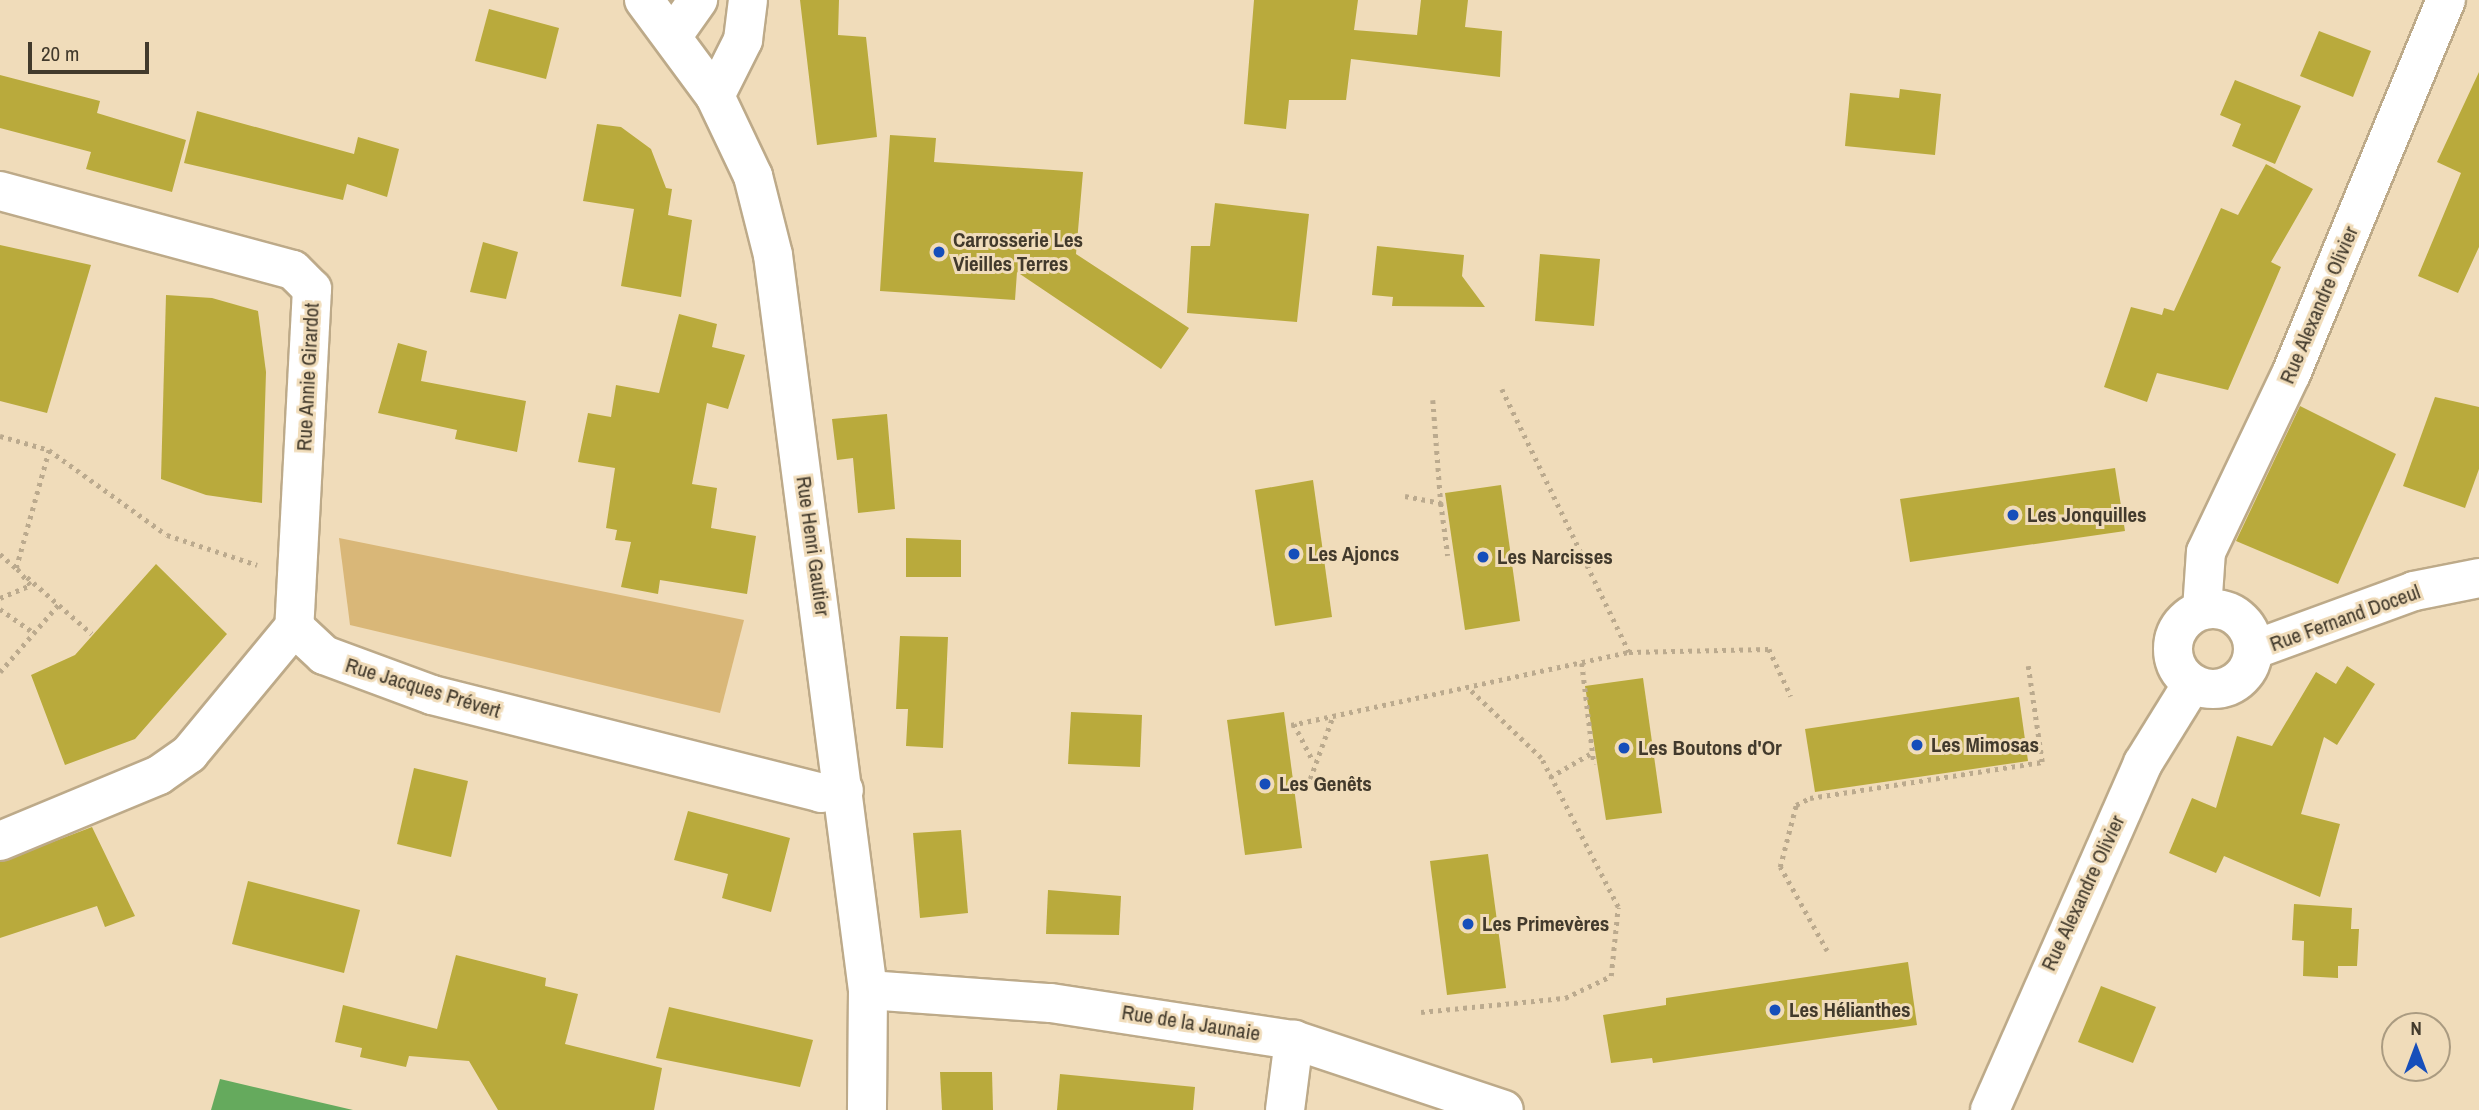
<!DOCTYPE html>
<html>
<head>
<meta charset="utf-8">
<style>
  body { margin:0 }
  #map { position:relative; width:2479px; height:1110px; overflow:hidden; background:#f0dcba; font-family:"Archivo Narrow",sans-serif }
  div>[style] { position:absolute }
  .green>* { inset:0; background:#d9b778 }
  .water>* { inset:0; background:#65aa5d }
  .building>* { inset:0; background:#b9aa3c }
  .path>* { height:4.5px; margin-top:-2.25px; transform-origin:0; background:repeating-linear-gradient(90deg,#bbaa8e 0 3.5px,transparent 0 8.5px) }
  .roads { filter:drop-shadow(2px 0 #bdaa89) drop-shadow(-2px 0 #bdaa89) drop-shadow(0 2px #bdaa89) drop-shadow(0 -2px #bdaa89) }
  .minor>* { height:38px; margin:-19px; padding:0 19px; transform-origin:19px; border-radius:19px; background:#fff }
  .minor>.ring { margin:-19px; padding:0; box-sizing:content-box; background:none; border:38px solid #fff; border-radius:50% }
  .major>* { height:38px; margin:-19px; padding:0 19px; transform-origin:19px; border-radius:19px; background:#fff }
  .dots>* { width:19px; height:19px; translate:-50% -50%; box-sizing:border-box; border:4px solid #f0dcba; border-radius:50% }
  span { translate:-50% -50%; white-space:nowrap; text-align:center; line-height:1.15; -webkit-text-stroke:6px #f0dcba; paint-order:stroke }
  .poi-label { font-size:21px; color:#423a2c; font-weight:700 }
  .left { translate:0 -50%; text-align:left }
  .street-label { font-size:21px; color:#423a2c }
  .north { position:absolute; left:2381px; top:1012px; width:70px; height:70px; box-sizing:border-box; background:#f0dcba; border:2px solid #aa9b81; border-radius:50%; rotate:0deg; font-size:19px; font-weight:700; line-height:28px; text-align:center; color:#423a2c }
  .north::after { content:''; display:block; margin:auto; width:24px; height:32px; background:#164eba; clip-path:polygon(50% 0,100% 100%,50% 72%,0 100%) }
  .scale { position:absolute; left:28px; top:42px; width:121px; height:32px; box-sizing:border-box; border:4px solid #423a2c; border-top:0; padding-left:9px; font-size:21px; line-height:24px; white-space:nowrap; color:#423a2c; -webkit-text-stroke:5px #f0dcba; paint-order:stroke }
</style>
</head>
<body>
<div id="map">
  <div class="green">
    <i style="clip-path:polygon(339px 538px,744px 620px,720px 713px,350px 625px)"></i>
  </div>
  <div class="water">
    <i style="clip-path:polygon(220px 1079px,353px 1110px,211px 1110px)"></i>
  </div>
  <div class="building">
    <i style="clip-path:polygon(800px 0,839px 0,838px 35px,866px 37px,877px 137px,817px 145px)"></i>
    <i style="clip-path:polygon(1254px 0,1358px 0,1354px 30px,1417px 35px,1421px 0,1468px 0,1465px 27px,1502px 31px,1500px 77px,1351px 59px,1346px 100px,1289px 100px,1286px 129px,1244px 124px)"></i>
    <i style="clip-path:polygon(489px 9px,559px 28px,546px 79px,475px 61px)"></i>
    <i style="clip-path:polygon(2319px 31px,2371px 51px,2353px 97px,2300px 76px)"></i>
    <i style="clip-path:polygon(2479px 72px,2479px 247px,2458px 293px,2418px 276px,2461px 173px,2437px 162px)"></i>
    <i style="clip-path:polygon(0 75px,100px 101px,97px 113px,186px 140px,172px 192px,86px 169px,91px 152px,0 128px)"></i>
    <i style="clip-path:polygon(2235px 80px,2301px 106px,2275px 164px,2232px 146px,2241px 124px,2220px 115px)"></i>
    <i style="clip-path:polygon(1900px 89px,1941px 94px,1935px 155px,1845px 146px,1850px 93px,1899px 98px)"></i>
    <i style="clip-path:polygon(197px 111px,354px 154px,358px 137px,399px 149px,387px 197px,347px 184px,343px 200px,184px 163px)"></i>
    <i style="clip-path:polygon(597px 124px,621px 127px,651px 149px,666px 188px,672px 189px,668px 215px,692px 220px,681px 297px,621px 286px,634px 209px,583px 201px)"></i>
    <i style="clip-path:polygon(890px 135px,936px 138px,934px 162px,1083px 172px,1076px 254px,1189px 328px,1161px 369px,1017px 272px,1015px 300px,880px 291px)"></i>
    <i style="clip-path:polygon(2266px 164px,2313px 189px,2271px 262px,2281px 267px,2228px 390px,2157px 373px,2147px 402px,2104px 387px,2131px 307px,2162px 315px,2164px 308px,2174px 311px,2221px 208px,2238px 215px)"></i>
    <i style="clip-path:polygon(1215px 203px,1309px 214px,1297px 322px,1187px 313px,1191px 246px,1210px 246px)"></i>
    <i style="clip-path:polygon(483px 242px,518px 252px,506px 299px,470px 292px)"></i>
    <i style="clip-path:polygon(0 245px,91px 265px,47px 413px,0 401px)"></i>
    <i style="clip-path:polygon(1377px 246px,1464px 255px,1462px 276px,1485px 307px,1392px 306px,1393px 297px,1372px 295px)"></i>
    <i style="clip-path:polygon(1540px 254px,1600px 259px,1594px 326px,1535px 321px)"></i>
    <i style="clip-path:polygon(166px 295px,212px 298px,258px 311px,266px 372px,262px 503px,206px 495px,161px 479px)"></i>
    <i style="clip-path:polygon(679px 314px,717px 324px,712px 347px,745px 355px,728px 409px,707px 403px,692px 484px,717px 488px,711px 528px,756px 536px,747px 594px,660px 580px,658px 594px,621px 587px,631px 542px,615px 540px,617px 530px,606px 528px,615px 468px,578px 462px,588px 413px,611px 417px,616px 385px,659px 393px)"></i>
    <i style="clip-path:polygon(398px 343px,427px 351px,421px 381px,526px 401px,517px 452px,455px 439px,457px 430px,378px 413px)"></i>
    <i style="clip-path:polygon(2435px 397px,2479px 407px,2479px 469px,2465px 508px,2403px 486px)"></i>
    <i style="clip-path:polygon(2300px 406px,2396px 454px,2338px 584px,2236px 541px)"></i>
    <i style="clip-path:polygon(887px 414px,895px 509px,858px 513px,853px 458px,837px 460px,832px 419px)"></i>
    <i style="clip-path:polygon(2115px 468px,2125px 531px,1910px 562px,1900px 499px)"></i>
    <i style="clip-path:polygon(1313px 480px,1332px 617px,1275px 626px,1255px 490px)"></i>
    <i style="clip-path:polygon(1501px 485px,1520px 621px,1465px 630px,1445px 493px)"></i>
    <i style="clip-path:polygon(906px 538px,961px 540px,961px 577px,906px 577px)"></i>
    <i style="clip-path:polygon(156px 564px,227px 634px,135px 739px,65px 765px,31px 675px,75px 655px)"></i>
    <i style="clip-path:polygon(900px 636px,948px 637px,943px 748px,906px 746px,908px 709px,896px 709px)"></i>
    <i style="clip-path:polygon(2347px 666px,2375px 684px,2337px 745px,2324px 737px,2301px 814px,2340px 824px,2320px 897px,2224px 856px,2216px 873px,2169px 853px,2192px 798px,2216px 808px,2237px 736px,2272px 746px,2316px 672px,2336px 684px)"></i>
    <i style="clip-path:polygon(1643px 678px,1662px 813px,1606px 820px,1585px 686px)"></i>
    <i style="clip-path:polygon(2019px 697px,2028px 761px,1815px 792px,1805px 729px)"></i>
    <i style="clip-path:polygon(1071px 712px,1142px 715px,1140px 767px,1068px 764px)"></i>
    <i style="clip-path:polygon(1284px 712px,1302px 848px,1245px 855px,1227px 720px)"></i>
    <i style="clip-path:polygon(414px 768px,468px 781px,451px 857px,397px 844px)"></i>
    <i style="clip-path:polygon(688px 811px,790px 838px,771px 912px,722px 898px,728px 874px,674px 860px)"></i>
    <i style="clip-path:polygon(92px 827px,135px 916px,105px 927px,97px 906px,0 938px,0 862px)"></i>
    <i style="clip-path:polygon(961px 830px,968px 913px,920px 918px,913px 833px)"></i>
    <i style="clip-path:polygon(1488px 854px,1506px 988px,1447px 995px,1430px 861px)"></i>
    <i style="clip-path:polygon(248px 881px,360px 910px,344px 973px,232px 944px)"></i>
    <i style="clip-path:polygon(1048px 890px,1121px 896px,1119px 935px,1046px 934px)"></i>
    <i style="clip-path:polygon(2294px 904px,2352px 908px,2351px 929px,2359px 929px,2357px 966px,2338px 966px,2338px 978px,2303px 976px,2304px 941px,2292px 940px)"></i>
    <i style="clip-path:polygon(456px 955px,546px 978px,545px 986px,578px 994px,565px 1044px,662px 1068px,654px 1110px,498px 1110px,469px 1061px,409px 1056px,406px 1067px,360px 1057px,362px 1048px,335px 1042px,343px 1005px,437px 1029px)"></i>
    <i style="clip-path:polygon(1908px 962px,1917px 1025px,1653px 1063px,1652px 1058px,1611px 1063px,1603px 1015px,1666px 1005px,1666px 998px)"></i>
    <i style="clip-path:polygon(2101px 986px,2156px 1007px,2133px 1063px,2078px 1042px)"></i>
    <i style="clip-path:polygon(669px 1007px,813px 1040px,800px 1087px,656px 1058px)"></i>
    <i style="clip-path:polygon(940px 1072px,992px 1072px,993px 1110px,942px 1110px)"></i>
    <i style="clip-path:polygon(1060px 1074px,1195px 1087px,1193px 1110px,1057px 1110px)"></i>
  </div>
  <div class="path">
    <i style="left:1502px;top:389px;width:292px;rotate:64.2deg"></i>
    <i style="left:1433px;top:400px;width:103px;rotate:85.6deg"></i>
    <i style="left:0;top:436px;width:51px;rotate:15.9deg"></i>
    <i style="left:49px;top:450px;width:145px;rotate:35.8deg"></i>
    <i style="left:167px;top:535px;width:95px;rotate:18.4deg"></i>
    <i style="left:1405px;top:496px;width:37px;rotate:11deg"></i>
    <i style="left:1441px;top:503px;width:53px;rotate:82.5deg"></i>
    <i style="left:0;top:554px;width:23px;rotate:41deg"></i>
    <i style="left:27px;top:577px;width:86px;rotate:41.2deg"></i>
    <i style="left:0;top:598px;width:33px;rotate:-23deg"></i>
    <i style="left:30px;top:585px;width:22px;rotate:-129deg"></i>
    <i style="left:16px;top:568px;width:123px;rotate:-74.4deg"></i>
    <i style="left:0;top:609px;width:42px;rotate:35.2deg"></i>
    <i style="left:1582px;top:663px;width:102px;rotate:83.2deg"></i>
    <i style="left:0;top:672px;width:90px;rotate:-49.1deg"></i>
    <i style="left:1294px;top:724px;width:42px;rotate:62.8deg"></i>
    <i style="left:1291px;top:725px;width:346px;rotate:-12.2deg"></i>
    <i style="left:1629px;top:652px;width:140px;rotate:-1.2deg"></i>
    <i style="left:1769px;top:649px;width:52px;rotate:64.9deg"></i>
    <i style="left:1550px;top:777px;width:46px;rotate:-29.9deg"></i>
    <i style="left:1310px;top:779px;width:64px;rotate:-69.9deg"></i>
    <i style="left:1827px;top:951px;width:96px;rotate:-119.2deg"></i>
    <i style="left:1780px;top:867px;width:64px;rotate:-75.5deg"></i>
    <i style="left:1796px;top:805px;width:16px;rotate:-27deg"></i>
    <i style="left:1810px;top:798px;width:235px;rotate:-8.8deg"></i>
    <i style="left:2042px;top:762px;width:97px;rotate:-98.3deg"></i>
    <i style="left:1421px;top:1012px;width:145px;rotate:-5.6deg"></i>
    <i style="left:1565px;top:998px;width:51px;rotate:-25.6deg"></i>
    <i style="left:1611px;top:976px;width:69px;rotate:-84.2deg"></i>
    <i style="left:1618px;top:907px;width:168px;rotate:-117.3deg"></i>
    <i style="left:1541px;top:758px;width:98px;rotate:-136.2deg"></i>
  </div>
  <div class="roads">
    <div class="minor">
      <i style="left:674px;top:34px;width:42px;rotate:-54.8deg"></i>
      <i style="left:715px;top:96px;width:63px;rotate:-63.4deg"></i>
      <i style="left:743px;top:40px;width:40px;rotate:-82.9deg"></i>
      <i style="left:0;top:191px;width:303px;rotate:15.1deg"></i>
      <i style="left:293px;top:270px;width:27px;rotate:45deg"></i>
      <i style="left:312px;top:289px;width:338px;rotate:93deg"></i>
      <i class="ring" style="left:2173px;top:609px;width:42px;height:42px"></i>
      <i style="left:2202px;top:610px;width:58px;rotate:-86.1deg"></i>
      <i style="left:2206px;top:552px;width:197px;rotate:-64.5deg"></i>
      <i style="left:2291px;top:374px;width:405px;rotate:-67.5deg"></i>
      <i style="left:2253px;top:650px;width:171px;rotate:-20.1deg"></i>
      <i style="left:2414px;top:591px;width:66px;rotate:-11.3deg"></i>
      <i style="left:0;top:841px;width:172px;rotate:-22.5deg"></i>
      <i style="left:159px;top:775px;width:37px;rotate:-35deg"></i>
      <i style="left:189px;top:754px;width:165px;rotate:-50.4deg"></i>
      <i style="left:294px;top:627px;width:41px;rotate:43deg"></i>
      <i style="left:324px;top:655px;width:115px;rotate:20.3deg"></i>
      <i style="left:432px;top:695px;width:401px;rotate:14.1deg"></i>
      <i style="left:821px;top:793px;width:23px;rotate:-7deg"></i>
      <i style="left:868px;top:990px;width:183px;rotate:4.1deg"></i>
      <i style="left:1051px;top:1003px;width:246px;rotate:8.7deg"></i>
      <i style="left:1294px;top:1040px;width:221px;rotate:18.4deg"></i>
      <i style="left:1285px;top:1110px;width:71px;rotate:-82.7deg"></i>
      <i style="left:1990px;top:1110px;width:379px;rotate:-66.2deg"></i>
      <i style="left:2143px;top:763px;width:93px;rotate:-58.2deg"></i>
    </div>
    <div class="major">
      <i style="left:644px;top:0;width:119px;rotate:53.5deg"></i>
      <i style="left:715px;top:96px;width:89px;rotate:64.6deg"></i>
      <i style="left:753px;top:176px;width:81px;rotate:75.8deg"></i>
      <i style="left:773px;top:255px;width:741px;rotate:82.64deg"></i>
      <i style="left:868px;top:990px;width:120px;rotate:90.5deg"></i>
    </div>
  </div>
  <div class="dots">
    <i style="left:939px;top:252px;background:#164eba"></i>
    <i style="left:2013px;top:515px;background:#164eba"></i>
    <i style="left:1294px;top:554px;background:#164eba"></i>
    <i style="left:1483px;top:557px;background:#164eba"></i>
    <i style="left:1917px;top:745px;background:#164eba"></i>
    <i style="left:1624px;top:748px;background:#164eba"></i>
    <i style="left:1265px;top:784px;background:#164eba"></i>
    <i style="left:1468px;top:924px;background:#164eba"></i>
    <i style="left:1775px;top:1010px;background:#164eba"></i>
  </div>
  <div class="poi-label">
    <span class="left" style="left:953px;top:252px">Carrosserie Les<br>Vieilles Terres</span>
    <span class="left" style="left:2027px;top:515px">Les Jonquilles</span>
    <span class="left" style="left:1308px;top:554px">Les Ajoncs</span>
    <span class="left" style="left:1497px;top:557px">Les Narcisses</span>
    <span class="left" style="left:1931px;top:745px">Les Mimosas</span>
    <span class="left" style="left:1638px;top:748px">Les Boutons d'Or</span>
    <span class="left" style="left:1279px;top:784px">Les Genêts</span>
    <span class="left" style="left:1482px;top:924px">Les Primevères</span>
    <span class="left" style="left:1789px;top:1010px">Les Hélianthes</span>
  </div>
  <div class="street-label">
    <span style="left:2319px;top:305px;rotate:-67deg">Rue Alexandre Olivier</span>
    <span style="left:308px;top:377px;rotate:-87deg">Rue Annie Girardot</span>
    <span style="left:813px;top:546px;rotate:82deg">Rue Henri Gautier</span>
    <span style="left:2345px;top:618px;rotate:-20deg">Rue Fernand Doceul</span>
    <span style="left:423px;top:688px;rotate:17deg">Rue Jacques Prévert</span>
    <span style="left:2083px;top:893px;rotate:-65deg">Rue Alexandre Olivier</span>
    <span style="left:1191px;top:1023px;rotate:9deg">Rue de la Jaunaie</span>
  </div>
  <div class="north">N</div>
  <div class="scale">20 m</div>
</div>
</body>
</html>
